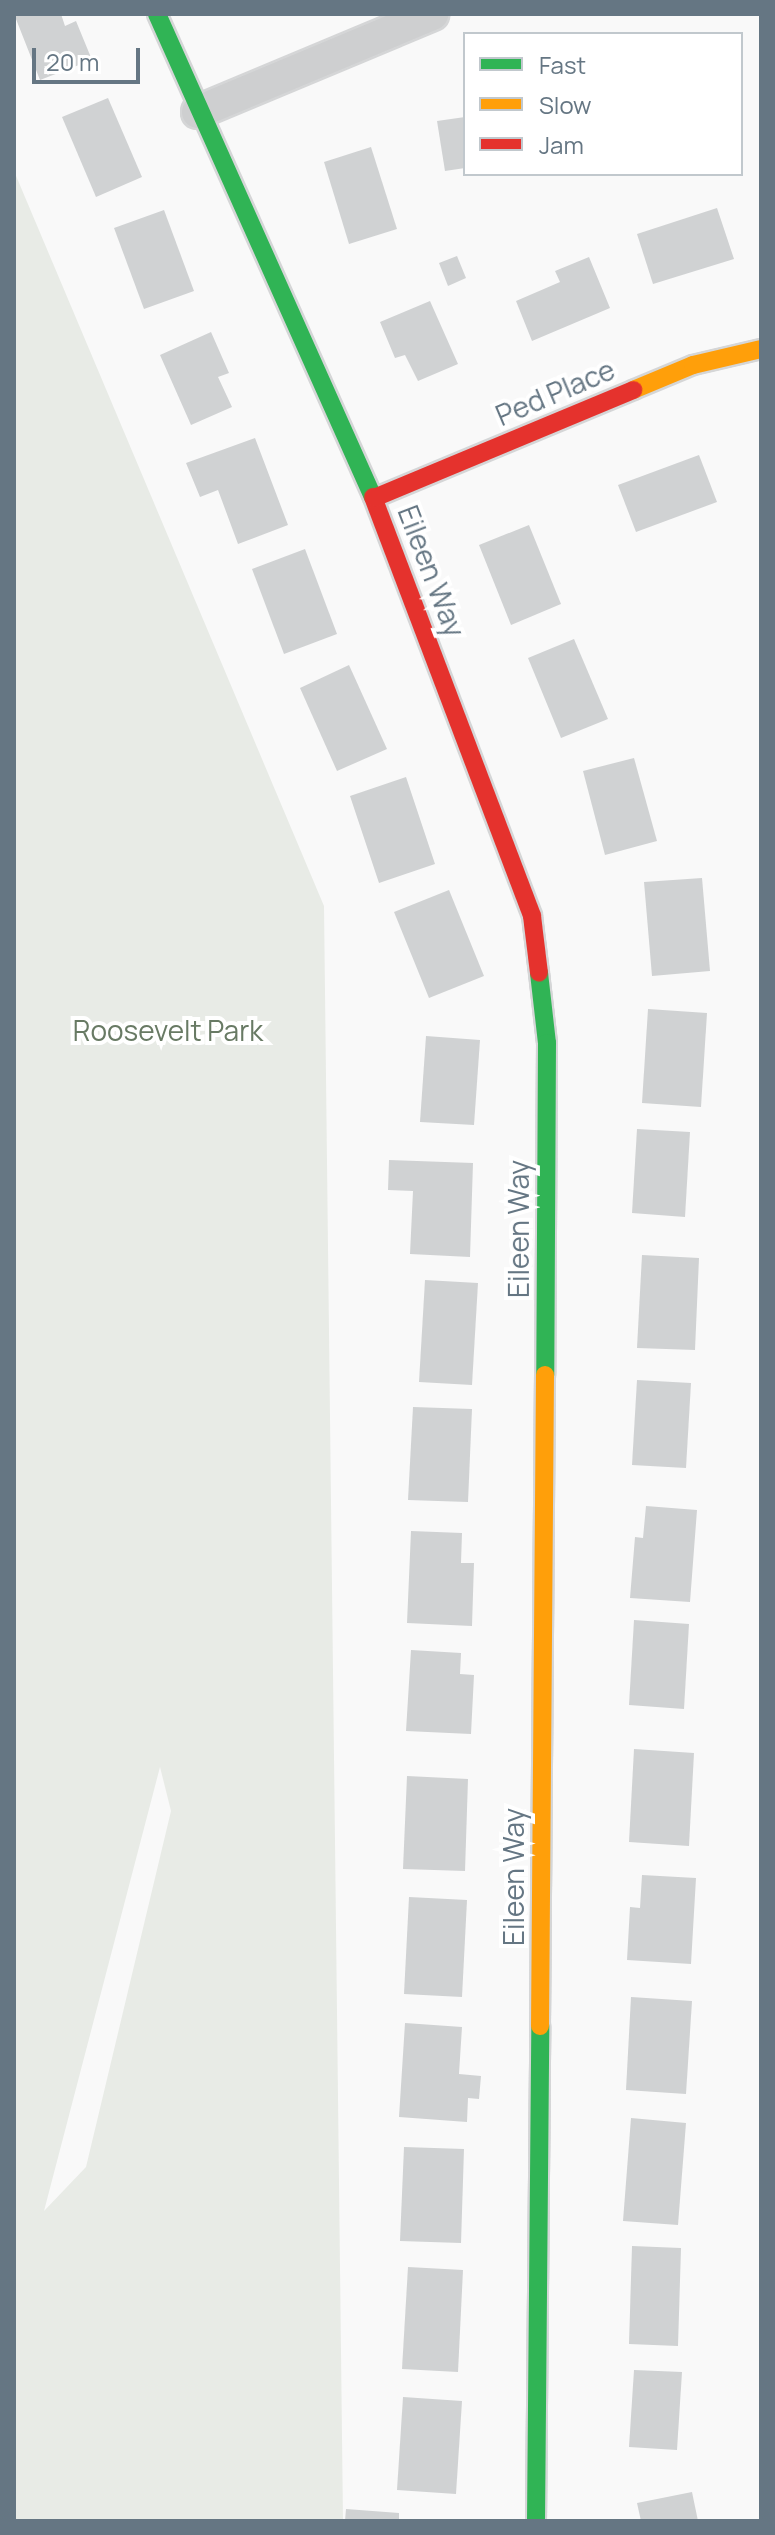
<!DOCTYPE html>
<html>
<head>
<meta charset="utf-8">
<style>
  body { margin:0 }
  #map { position:relative; width:775px; height:2535px; overflow:hidden; background:#f9f9f9; font-family:Manrope,sans-serif }
  div>[style] { position:absolute }
  .green>* { inset:0; background:#e8ebe6 }
  .building>* { inset:0; background:#d0d2d3 }
  .roads { filter:drop-shadow(2px 0 #d5d6d7) drop-shadow(-2px 0 #d5d6d7) drop-shadow(0 2px #d5d6d7) drop-shadow(0 -2px #d5d6d7) }
  .street>* { height:32px; margin:-16px; padding:0 16px; transform-origin:16px; border-radius:16px; background:#cecfd0 }
  .fast>* { height:18px; margin:-9px; padding:0 9px; transform-origin:9px; border-radius:9px; background:#30b455 }
  .slow>* { height:18px; margin:-9px; padding:0 9px; transform-origin:9px; border-radius:9px; background:#ff9f0a }
  .jam>* { height:18px; margin:-9px; padding:0 9px; transform-origin:9px; border-radius:9px; background:#e5322d }
  span { translate:-50% -50%; white-space:nowrap; text-align:center; line-height:1.15; -webkit-text-stroke:8px #fff; paint-order:stroke }
  .street-label { font-size:28px; color:#657683 }
  .park-label { font-size:28px; color:#687a64 }
  .frame { position:absolute; inset:0; border:16px solid #657683; pointer-events:none }
  .legend { position:absolute; left:463px; top:32px; width:280px; height:144px; box-sizing:border-box; background:#fff; border:2px solid #c1c8cd; margin:0; padding:10px 14px; list-style:none; font-size:24px; color:#657683 }
  .legend li { display:flex; align-items:center; gap:16px; height:40px }
  .legend b { width:40px; border:2px solid #c1c8cd }
  .scale { position:absolute; left:32px; top:48px; width:108px; height:36px; box-sizing:border-box; border:4px solid #657683; border-top:0; padding-left:10px; font-size:24px; line-height:28px; white-space:nowrap; color:#657683; -webkit-text-stroke:6px #fff; paint-order:stroke }
</style>
</head>
<body>
<div id="map">
  <div class="green">
    <i style="clip-path:polygon(evenodd,14px 171px,324px 906px,343px 2521px,14px 2521px,14px 171px,160px 1767px,171px 1811px,86px 2167px,44px 2211px,160px 1767px)"></i>
  </div>
  <div class="building">
    <i style="clip-path:polygon(14px 14px,61px 14px,65px 26px,76px 21px,92px 60px,40px 80px)"></i>
    <i style="clip-path:polygon(108px 98px,142px 177px,96px 197px,62px 117px)"></i>
    <i style="clip-path:polygon(465px 117px,465px 168px,445px 171px,437px 121px)"></i>
    <i style="clip-path:polygon(371px 147px,397px 229px,349px 244px,324px 162px)"></i>
    <i style="clip-path:polygon(717px 208px,734px 259px,653px 284px,637px 234px)"></i>
    <i style="clip-path:polygon(164px 210px,194px 291px,144px 309px,114px 228px)"></i>
    <i style="clip-path:polygon(457px 256px,466px 278px,448px 286px,439px 263px)"></i>
    <i style="clip-path:polygon(589px 257px,610px 308px,532px 341px,516px 301px,560px 282px,555px 271px)"></i>
    <i style="clip-path:polygon(430px 301px,458px 364px,418px 381px,405px 355px,395px 358px,380px 322px)"></i>
    <i style="clip-path:polygon(211px 332px,229px 373px,218px 377px,232px 407px,191px 425px,160px 355px)"></i>
    <i style="clip-path:polygon(255px 438px,288px 525px,238px 544px,218px 490px,200px 497px,186px 463px)"></i>
    <i style="clip-path:polygon(699px 455px,717px 502px,636px 532px,618px 485px)"></i>
    <i style="clip-path:polygon(529px 525px,561px 604px,511px 625px,479px 545px)"></i>
    <i style="clip-path:polygon(305px 549px,337px 634px,284px 654px,252px 569px)"></i>
    <i style="clip-path:polygon(574px 639px,608px 719px,561px 738px,528px 658px)"></i>
    <i style="clip-path:polygon(349px 665px,387px 749px,337px 771px,300px 688px)"></i>
    <i style="clip-path:polygon(634px 758px,657px 841px,605px 855px,583px 771px)"></i>
    <i style="clip-path:polygon(406px 777px,435px 864px,379px 883px,350px 796px)"></i>
    <i style="clip-path:polygon(702px 878px,710px 971px,652px 976px,644px 882px)"></i>
    <i style="clip-path:polygon(449px 890px,484px 976px,429px 998px,394px 912px)"></i>
    <i style="clip-path:polygon(648px 1009px,707px 1013px,701px 1107px,642px 1103px)"></i>
    <i style="clip-path:polygon(426px 1036px,480px 1040px,474px 1125px,420px 1122px)"></i>
    <i style="clip-path:polygon(637px 1129px,690px 1132px,685px 1217px,632px 1213px)"></i>
    <i style="clip-path:polygon(389px 1160px,473px 1163px,470px 1257px,410px 1254px,413px 1191px,388px 1190px)"></i>
    <i style="clip-path:polygon(642px 1255px,699px 1258px,695px 1350px,637px 1348px)"></i>
    <i style="clip-path:polygon(425px 1280px,478px 1283px,472px 1385px,419px 1382px)"></i>
    <i style="clip-path:polygon(637px 1380px,691px 1383px,686px 1468px,632px 1465px)"></i>
    <i style="clip-path:polygon(413px 1407px,472px 1409px,468px 1502px,408px 1500px)"></i>
    <i style="clip-path:polygon(646px 1506px,697px 1510px,690px 1602px,630px 1598px,635px 1537px,643px 1538px)"></i>
    <i style="clip-path:polygon(411px 1531px,462px 1533px,461px 1563px,474px 1563px,472px 1626px,407px 1623px)"></i>
    <i style="clip-path:polygon(634px 1620px,689px 1624px,684px 1709px,629px 1705px)"></i>
    <i style="clip-path:polygon(411px 1650px,461px 1653px,460px 1674px,474px 1675px,471px 1734px,406px 1731px)"></i>
    <i style="clip-path:polygon(634px 1749px,694px 1753px,689px 1846px,629px 1842px)"></i>
    <i style="clip-path:polygon(407px 1776px,468px 1779px,465px 1871px,403px 1869px)"></i>
    <i style="clip-path:polygon(642px 1875px,696px 1878px,691px 1964px,627px 1960px,630px 1907px,640px 1908px)"></i>
    <i style="clip-path:polygon(409px 1897px,467px 1900px,462px 1997px,404px 1994px)"></i>
    <i style="clip-path:polygon(631px 1997px,692px 2001px,686px 2094px,626px 2090px)"></i>
    <i style="clip-path:polygon(405px 2023px,462px 2027px,459px 2074px,481px 2076px,479px 2099px,468px 2098px,467px 2122px,399px 2117px)"></i>
    <i style="clip-path:polygon(631px 2118px,686px 2123px,678px 2225px,623px 2221px)"></i>
    <i style="clip-path:polygon(404px 2147px,464px 2149px,461px 2243px,400px 2241px)"></i>
    <i style="clip-path:polygon(632px 2246px,681px 2248px,678px 2346px,629px 2344px)"></i>
    <i style="clip-path:polygon(408px 2267px,463px 2270px,458px 2372px,402px 2369px)"></i>
    <i style="clip-path:polygon(634px 2370px,682px 2372px,677px 2450px,629px 2447px)"></i>
    <i style="clip-path:polygon(403px 2397px,462px 2401px,456px 2494px,397px 2490px)"></i>
    <i style="clip-path:polygon(692px 2492px,698px 2521px,641px 2521px,637px 2503px)"></i>
    <i style="clip-path:polygon(346px 2509px,399px 2513px,399px 2521px,345px 2521px)"></i>
  </div>
  <div class="roads">
    <div class="street">
      <i style="left:198px;top:112px;width:254px;rotate:-22.7deg"></i>
    </div>
    <div class="fast">
      <i style="left:157px;top:14px;width:529px;rotate:65.91deg"></i>
      <i style="left:539px;top:973px;width:70px;rotate:83.5deg"></i>
      <i style="left:547px;top:1043px;width:332px;rotate:90.3deg"></i>
      <i style="left:536px;top:2521px;width:495px;rotate:-89.5deg"></i>
    </div>
    <div class="slow">
      <i style="left:633px;top:390px;width:65px;rotate:-22.6deg"></i>
      <i style="left:693px;top:365px;width:70px;rotate:-13.2deg"></i>
      <i style="left:540px;top:2026px;width:651px;rotate:-89.56deg"></i>
    </div>
    <div class="jam">
      <i style="left:373px;top:497px;width:448px;rotate:69.2deg"></i>
      <i style="left:532px;top:916px;width:57px;rotate:83deg"></i>
      <i style="left:374px;top:498px;width:281px;rotate:-22.6deg"></i>
    </div>
  </div>
  <div class="street-label">
    <span style="left:555px;top:392px;rotate:-23deg">Ped Place</span>
    <span style="left:432px;top:571px;rotate:69deg">Eileen Way</span>
    <span style="left:518px;top:1229px;rotate:-90deg">Eileen Way</span>
    <span style="left:513px;top:1877px;rotate:-90deg">Eileen Way</span>
  </div>
  <div class="park-label">
    <span style="left:168px;top:1030px">Roosevelt Park</span>
  </div>
  <div class="frame"></div>
  <ul class="legend">
  <li><b style="height:10px;background:#30b455"></b>Fast</li>
  <li><b style="height:10px;background:#ff9f0a"></b>Slow</li>
  <li><b style="height:10px;background:#e5322d"></b>Jam</li>
  </ul>
  <div class="scale">20 m</div>
</div>
</body>
</html>
